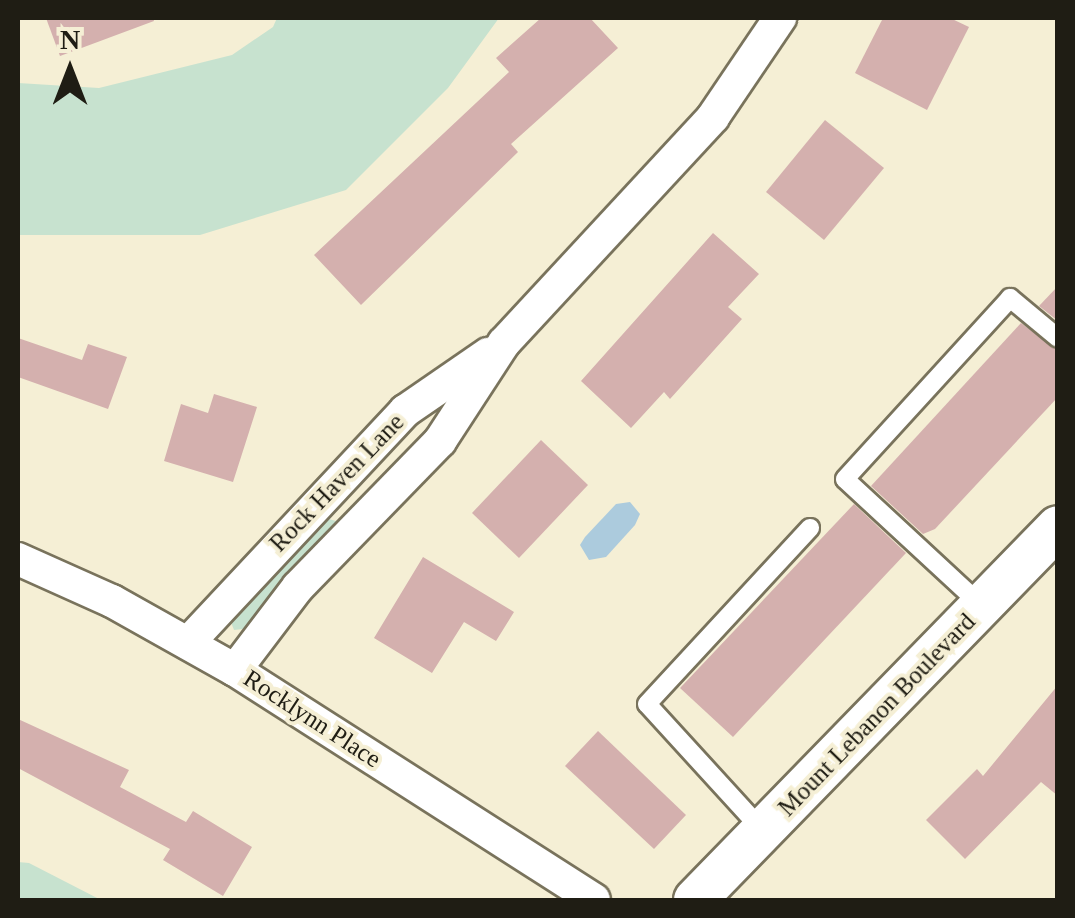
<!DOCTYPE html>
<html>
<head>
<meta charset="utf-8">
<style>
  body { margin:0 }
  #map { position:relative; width:1075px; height:918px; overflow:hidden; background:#f5efd5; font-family:"Times New Roman",serif }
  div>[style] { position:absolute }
  .green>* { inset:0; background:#c7e2cf }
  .water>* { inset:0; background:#accbdd }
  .building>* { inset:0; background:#d4b0ae }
  .roads { filter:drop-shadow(2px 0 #79735c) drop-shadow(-2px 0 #79735c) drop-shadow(0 2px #79735c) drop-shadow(0 -2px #79735c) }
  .service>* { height:18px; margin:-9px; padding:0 9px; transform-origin:9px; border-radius:9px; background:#fff }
  .minor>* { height:32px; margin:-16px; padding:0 16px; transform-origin:16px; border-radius:16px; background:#fff }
  .tertiary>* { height:42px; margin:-21px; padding:0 21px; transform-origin:21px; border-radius:21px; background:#fff }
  span { translate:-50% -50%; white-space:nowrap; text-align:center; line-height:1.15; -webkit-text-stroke:8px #f5efd5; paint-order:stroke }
  .street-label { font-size:25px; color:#1f1d14 }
  .frame { position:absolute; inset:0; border:20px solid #1f1d14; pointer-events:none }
  .north { position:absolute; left:20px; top:20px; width:100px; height:100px; -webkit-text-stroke:8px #f5efd5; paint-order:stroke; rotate:0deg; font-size:28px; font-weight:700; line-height:40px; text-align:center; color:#1f1d14 }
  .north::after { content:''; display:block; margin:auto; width:35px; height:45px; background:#1f1d14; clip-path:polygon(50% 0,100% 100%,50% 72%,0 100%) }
</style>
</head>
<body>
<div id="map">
  <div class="green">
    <i style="clip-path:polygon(277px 18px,499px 18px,448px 88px,346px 190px,200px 235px,18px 235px,18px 83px,99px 88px,232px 55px,273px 27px)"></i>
    <i style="clip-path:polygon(321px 517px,336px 521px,336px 531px,243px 629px,234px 630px,229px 617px)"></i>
    <i style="clip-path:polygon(18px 862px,29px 863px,101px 900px,18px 900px)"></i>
  </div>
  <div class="water">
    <i style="clip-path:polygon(630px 502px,640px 514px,635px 525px,606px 557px,589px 560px,580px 545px,585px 537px,616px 504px)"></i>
  </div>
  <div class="building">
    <i style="clip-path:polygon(46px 18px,153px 18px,154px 21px,60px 56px)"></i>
    <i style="clip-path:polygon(541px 18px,590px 18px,618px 48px,511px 144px,518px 152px,361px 305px,314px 255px,509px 72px,496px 58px)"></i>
    <i style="clip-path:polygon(883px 18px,950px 18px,969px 27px,927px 110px,855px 73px)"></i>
    <i style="clip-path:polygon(825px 120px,884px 168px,824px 240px,766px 192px)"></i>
    <i style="clip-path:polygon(713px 233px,759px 274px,728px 307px,742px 319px,670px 399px,664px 392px,631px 428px,581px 381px)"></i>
    <i style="clip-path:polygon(1058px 286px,1058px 321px,1039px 306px)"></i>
    <i style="clip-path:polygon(1021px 323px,1058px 350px,1058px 397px,935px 529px,923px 534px,871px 486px)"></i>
    <i style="clip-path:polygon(18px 338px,82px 360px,88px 344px,127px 357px,108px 409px,18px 377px)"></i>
    <i style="clip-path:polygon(214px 394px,257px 407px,233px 482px,164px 461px,181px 404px,208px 413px)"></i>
    <i style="clip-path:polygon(541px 440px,588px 485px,519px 558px,472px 513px)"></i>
    <i style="clip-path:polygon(854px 504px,906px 553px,733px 737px,680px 688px)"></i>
    <i style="clip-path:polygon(423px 557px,514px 612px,496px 641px,464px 622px,432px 673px,374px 638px)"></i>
    <i style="clip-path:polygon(1058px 685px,1058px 796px,1041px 782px,965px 859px,926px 820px,977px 769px,983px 776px)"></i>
    <i style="clip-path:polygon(18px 719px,129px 770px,120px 787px,186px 822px,193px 811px,252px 847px,223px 896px,163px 860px,170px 849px,18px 768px)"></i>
    <i style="clip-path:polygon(598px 731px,686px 815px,654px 849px,565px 766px)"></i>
  </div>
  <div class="roads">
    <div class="service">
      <i style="left:981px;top:605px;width:185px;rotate:-137.2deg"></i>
      <i style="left:845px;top:479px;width:245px;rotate:-47.6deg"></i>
      <i style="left:1010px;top:298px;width:62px;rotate:39.8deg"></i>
      <i style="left:764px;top:832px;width:173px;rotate:-132.4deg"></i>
      <i style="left:647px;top:704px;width:240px;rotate:-47.2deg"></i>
    </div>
    <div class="minor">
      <i style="left:18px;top:559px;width:103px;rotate:24.1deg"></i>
      <i style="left:112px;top:601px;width:141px;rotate:29.3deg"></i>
      <i style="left:235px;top:670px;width:426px;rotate:32.6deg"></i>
      <i style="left:188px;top:643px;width:318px;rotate:-46.9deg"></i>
      <i style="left:405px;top:411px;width:101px;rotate:-34.5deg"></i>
      <i style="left:235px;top:670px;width:104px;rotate:-52.8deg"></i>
      <i style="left:298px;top:587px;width:204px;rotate:-45.8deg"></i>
      <i style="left:440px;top:441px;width:117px;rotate:-56.9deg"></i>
      <i style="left:504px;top:343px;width:308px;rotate:-47.2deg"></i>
      <i style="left:713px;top:117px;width:120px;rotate:-55.9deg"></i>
    </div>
    <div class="tertiary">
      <i style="left:695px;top:900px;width:520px;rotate:-45.78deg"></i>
    </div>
  </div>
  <div class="street-label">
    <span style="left:337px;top:483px;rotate:-46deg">Rock Haven Lane</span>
    <span style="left:877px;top:715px;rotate:-46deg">Mount Lebanon Boulevard</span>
    <span style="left:312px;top:719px;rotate:33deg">Rocklynn Place</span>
  </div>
  <div class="frame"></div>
  <div class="north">N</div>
</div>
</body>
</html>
